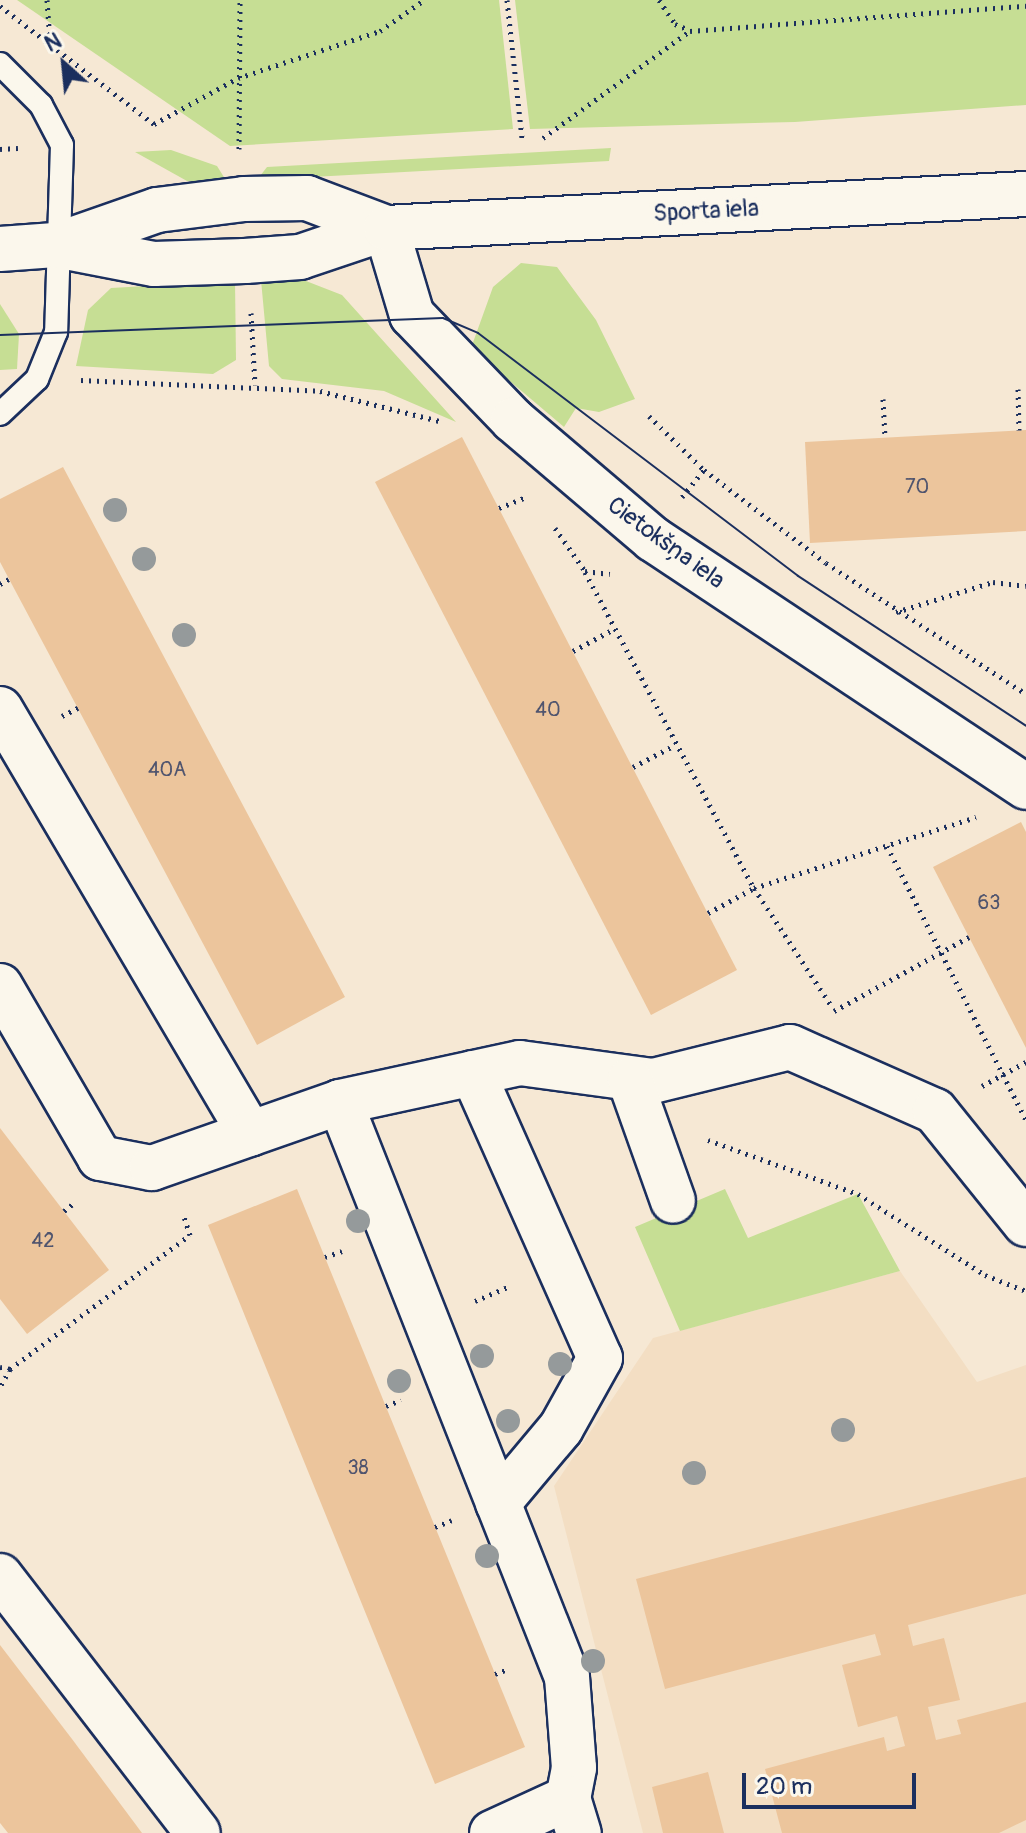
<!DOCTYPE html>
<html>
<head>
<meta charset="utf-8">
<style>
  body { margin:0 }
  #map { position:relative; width:1026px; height:1833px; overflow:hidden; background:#f6e8d4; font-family:Pangolin,sans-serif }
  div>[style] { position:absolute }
  .built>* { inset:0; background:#f3dec3 }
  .green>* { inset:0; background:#c6de94 }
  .building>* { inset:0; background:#ecc59c }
  .path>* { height:5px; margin-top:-2.5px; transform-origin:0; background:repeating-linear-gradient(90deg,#1b2f5e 0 2px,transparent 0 8px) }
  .roads { filter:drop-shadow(2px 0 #1b2f5e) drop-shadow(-2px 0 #1b2f5e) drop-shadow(0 2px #1b2f5e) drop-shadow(0 -2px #1b2f5e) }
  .service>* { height:22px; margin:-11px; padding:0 11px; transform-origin:11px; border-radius:11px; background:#fbf7ec }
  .minor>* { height:44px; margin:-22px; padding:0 22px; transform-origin:22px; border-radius:22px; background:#fbf7ec }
  .tertiary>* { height:44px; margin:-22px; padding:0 22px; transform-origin:22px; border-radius:22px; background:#fbf7ec }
  .tram>* { height:2px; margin:-1px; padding:0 1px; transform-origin:1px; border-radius:1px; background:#1b2f5e }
  .trees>* { width:24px; height:24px; margin:-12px; border-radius:50%; background:#959a9b }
  span { translate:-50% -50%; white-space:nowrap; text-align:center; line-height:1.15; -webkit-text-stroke:8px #fbf7ec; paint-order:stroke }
  .number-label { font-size:20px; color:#4f546e }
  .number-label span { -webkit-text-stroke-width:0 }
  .street-label { font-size:24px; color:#1b2f5e }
  .north { position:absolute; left:24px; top:24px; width:80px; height:80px; -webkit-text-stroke:6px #fbf7ec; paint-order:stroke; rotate:333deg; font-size:22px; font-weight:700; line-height:32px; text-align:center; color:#1b2f5e }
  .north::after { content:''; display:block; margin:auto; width:28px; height:36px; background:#1b2f5e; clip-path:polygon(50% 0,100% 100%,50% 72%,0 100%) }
  .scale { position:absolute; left:742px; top:1773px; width:174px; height:36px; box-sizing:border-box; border:4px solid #1b2f5e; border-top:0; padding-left:10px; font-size:24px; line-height:28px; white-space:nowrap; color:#1b2f5e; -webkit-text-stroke:6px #fbf7ec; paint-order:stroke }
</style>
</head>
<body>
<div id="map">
  <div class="built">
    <i style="clip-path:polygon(900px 1271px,977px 1382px,1026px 1365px,1026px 1833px,643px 1833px,554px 1486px,653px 1338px)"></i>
  </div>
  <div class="green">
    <i style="clip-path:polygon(17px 0,499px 0,513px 129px,230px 146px)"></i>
    <i style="clip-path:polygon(515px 0,1026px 0,1026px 105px,795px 122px,530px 129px)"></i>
    <i style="clip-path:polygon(611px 148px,609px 161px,257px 180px,267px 167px)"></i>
    <i style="clip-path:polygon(171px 150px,217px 166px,227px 182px,187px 181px,135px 152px)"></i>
    <i style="clip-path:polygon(521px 263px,557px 267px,596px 320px,635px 399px,599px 412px,576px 408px,564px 427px,471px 348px,493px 287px)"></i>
    <i style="clip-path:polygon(261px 280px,306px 281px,342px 295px,456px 422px,384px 391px,282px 379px,269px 366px)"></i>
    <i style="clip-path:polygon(235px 281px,236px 360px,213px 374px,76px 366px,88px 310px,111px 288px)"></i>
    <i style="clip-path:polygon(0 304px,19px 334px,17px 369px,0 370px)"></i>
    <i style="clip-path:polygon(725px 1189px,748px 1238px,858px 1194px,900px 1271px,680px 1331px,635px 1227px)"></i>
  </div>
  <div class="building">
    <i style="clip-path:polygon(1026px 430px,1026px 531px,810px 543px,805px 442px)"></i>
    <i style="clip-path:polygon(462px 437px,737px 970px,651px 1015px,375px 482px)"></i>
    <i style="clip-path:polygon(63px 467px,345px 997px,257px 1045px,0 562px,0 499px)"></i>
    <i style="clip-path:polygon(1021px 822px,1026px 832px,1026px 1048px,933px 867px)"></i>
    <i style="clip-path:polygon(0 1128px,109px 1270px,27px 1334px,0 1299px)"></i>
    <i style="clip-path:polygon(297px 1189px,525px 1747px,435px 1784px,208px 1225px)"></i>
    <i style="clip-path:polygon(1026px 1477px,1026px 1594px,908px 1625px,913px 1646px,944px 1638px,960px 1700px,928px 1707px,936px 1740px,961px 1734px,957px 1720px,1026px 1702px,1026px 1820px,999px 1833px,782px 1833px,765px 1769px,884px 1737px,887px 1751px,905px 1746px,897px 1716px,858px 1727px,842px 1665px,881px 1655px,875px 1634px,665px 1689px,636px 1579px)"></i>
    <i style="clip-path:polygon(0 1645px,72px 1739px,142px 1833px,8px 1833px,0 1823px)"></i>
    <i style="clip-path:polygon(708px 1772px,724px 1833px,663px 1833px,652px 1787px)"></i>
  </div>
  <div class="path">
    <i style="left:47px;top:0;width:41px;rotate:85.8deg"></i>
    <i style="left:507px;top:0;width:140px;rotate:83.8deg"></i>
    <i style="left:659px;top:0;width:29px;rotate:56deg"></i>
    <i style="left:675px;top:24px;width:15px;rotate:23deg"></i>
    <i style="left:0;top:6px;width:194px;rotate:37.5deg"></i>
    <i style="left:154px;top:124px;width:96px;rotate:-28.7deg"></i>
    <i style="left:238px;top:78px;width:150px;rotate:-18.3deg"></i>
    <i style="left:380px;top:31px;width:54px;rotate:-35.2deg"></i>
    <i style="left:543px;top:138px;width:182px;rotate:-36.1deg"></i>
    <i style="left:690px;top:31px;width:337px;rotate:-4.3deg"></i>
    <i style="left:0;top:149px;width:18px;rotate:-3deg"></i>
    <i style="left:239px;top:149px;width:149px;rotate:-89.6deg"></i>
    <i style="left:251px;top:313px;width:72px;rotate:86.8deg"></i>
    <i style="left:81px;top:380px;width:239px;rotate:2.6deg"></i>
    <i style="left:320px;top:391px;width:123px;rotate:14.1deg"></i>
    <i style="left:1018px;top:389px;width:41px;rotate:88.6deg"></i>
    <i style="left:883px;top:399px;width:39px;rotate:87deg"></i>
    <i style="left:649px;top:416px;width:77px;rotate:44.5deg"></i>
    <i style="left:704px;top:470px;width:153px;rotate:37.3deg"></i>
    <i style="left:826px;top:563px;width:239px;rotate:33.2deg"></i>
    <i style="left:682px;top:497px;width:35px;rotate:-51deg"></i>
    <i style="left:499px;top:508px;width:27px;rotate:-22deg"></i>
    <i style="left:555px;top:528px;width:52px;rotate:55.1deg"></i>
    <i style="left:585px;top:571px;width:25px;rotate:7deg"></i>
    <i style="left:585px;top:572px;width:358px;rotate:61.9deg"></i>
    <i style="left:754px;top:888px;width:140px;rotate:56.7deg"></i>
    <i style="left:0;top:584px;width:10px;rotate:-29deg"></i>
    <i style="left:896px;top:612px;width:102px;rotate:-17.2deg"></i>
    <i style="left:993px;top:582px;width:33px;rotate:7deg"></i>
    <i style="left:573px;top:651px;width:47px;rotate:-28.2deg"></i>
    <i style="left:62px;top:716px;width:18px;rotate:-27deg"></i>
    <i style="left:633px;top:767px;width:47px;rotate:-27.6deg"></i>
    <i style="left:887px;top:846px;width:307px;rotate:63.1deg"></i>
    <i style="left:708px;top:913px;width:52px;rotate:-28.5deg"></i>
    <i style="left:754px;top:888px;width:233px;rotate:-17.7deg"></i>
    <i style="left:834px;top:1011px;width:154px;rotate:-28.7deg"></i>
    <i style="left:982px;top:1086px;width:50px;rotate:-28.6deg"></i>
    <i style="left:708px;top:1140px;width:159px;rotate:19.8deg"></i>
    <i style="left:858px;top:1194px;width:151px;rotate:32.5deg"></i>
    <i style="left:985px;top:1275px;width:44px;rotate:21.3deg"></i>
    <i style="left:64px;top:1211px;width:14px;rotate:-39deg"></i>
    <i style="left:325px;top:1257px;width:18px;rotate:-19deg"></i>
    <i style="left:475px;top:1301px;width:38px;rotate:-23deg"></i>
    <i style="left:0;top:1367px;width:10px;rotate:11deg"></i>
    <i style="left:10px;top:1369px;width:21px;rotate:119deg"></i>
    <i style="left:10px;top:1369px;width:224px;rotate:-36.7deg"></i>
    <i style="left:190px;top:1235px;width:22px;rotate:-108deg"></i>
    <i style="left:386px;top:1406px;width:16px;rotate:-22deg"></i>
    <i style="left:435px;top:1527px;width:18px;rotate:-22deg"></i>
    <i style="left:495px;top:1674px;width:14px;rotate:-21deg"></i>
  </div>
  <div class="roads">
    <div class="service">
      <i style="left:0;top:64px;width:58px;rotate:45deg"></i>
      <i style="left:41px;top:105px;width:45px;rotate:62.3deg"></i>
      <i style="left:62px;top:145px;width:187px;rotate:91.8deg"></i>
      <i style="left:56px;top:332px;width:51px;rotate:112deg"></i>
      <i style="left:37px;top:379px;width:51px;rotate:136.6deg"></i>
    </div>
    <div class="minor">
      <i style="left:386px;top:228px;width:91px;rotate:73.4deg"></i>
      <i style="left:412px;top:315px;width:146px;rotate:46.1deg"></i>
      <i style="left:513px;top:420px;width:184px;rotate:40.4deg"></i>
      <i style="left:653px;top:539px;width:448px;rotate:33.6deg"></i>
      <i style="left:0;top:709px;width:493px;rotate:59.5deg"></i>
      <i style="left:0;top:986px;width:199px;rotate:59.8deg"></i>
      <i style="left:100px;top:1158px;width:53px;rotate:10.9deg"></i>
      <i style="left:152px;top:1168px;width:199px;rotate:-19.3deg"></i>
      <i style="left:340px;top:1102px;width:184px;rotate:-12.2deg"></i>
      <i style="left:520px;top:1063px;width:134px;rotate:7.7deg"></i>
      <i style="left:653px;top:1081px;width:141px;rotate:-13.9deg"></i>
      <i style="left:790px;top:1047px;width:158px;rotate:23.8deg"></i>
      <i style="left:935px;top:1111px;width:145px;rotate:51.2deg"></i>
      <i style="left:473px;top:1073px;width:312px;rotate:66deg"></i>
      <i style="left:600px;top:1358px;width:80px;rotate:119.1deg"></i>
      <i style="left:561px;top:1428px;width:98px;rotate:130deg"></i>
      <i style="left:630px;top:1080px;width:128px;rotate:70.4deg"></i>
      <i style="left:340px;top:1102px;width:618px;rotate:68.46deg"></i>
      <i style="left:567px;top:1677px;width:91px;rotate:85.6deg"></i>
      <i style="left:574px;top:1768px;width:31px;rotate:101deg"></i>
      <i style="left:568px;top:1798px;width:37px;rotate:73deg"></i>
      <i style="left:0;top:1576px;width:324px;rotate:52.4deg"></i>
      <i style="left:492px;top:1833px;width:84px;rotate:-24.7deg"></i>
    </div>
    <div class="tertiary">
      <i style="left:57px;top:245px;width:106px;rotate:-19.3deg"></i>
      <i style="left:157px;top:210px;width:88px;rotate:-7.2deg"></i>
      <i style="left:244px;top:199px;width:63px;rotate:-0.9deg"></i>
      <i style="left:307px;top:198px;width:85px;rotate:20.8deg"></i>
      <i style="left:0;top:249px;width:55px;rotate:-4.2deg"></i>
      <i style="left:55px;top:245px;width:101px;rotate:10.9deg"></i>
      <i style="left:154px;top:264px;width:91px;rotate:-1.9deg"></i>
      <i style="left:245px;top:261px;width:55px;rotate:-4.2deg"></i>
      <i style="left:300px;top:257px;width:91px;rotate:-18.6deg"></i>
      <i style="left:386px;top:228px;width:641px;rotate:-3.04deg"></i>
    </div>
  </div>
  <div class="tram">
    <i style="left:0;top:335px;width:443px;rotate:-2.2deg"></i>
    <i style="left:443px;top:318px;width:38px;rotate:23deg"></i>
    <i style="left:478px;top:333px;width:402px;rotate:37.2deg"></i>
    <i style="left:798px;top:576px;width:273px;rotate:33.3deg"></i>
  </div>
  <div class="trees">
    <i style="left:115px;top:510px"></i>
    <i style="left:144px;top:559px"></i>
    <i style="left:184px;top:635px"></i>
    <i style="left:358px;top:1221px"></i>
    <i style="left:482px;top:1356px"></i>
    <i style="left:560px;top:1364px"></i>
    <i style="left:399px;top:1381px"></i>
    <i style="left:508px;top:1421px"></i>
    <i style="left:843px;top:1430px"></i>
    <i style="left:694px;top:1473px"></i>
    <i style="left:487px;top:1556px"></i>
    <i style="left:593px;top:1661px"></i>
  </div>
  <div class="number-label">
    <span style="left:917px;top:486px">70</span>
    <span style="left:548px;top:709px">40</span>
    <span style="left:167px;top:769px">40A</span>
    <span style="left:989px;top:902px">63</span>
    <span style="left:43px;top:1240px">42</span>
    <span style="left:358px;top:1467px">38</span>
  </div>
  <div class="street-label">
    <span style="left:706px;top:211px;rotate:-3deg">Sporta iela</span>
    <span style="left:666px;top:543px;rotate:36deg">Cietokšņa iela</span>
  </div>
  <div class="north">N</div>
  <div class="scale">20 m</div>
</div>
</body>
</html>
